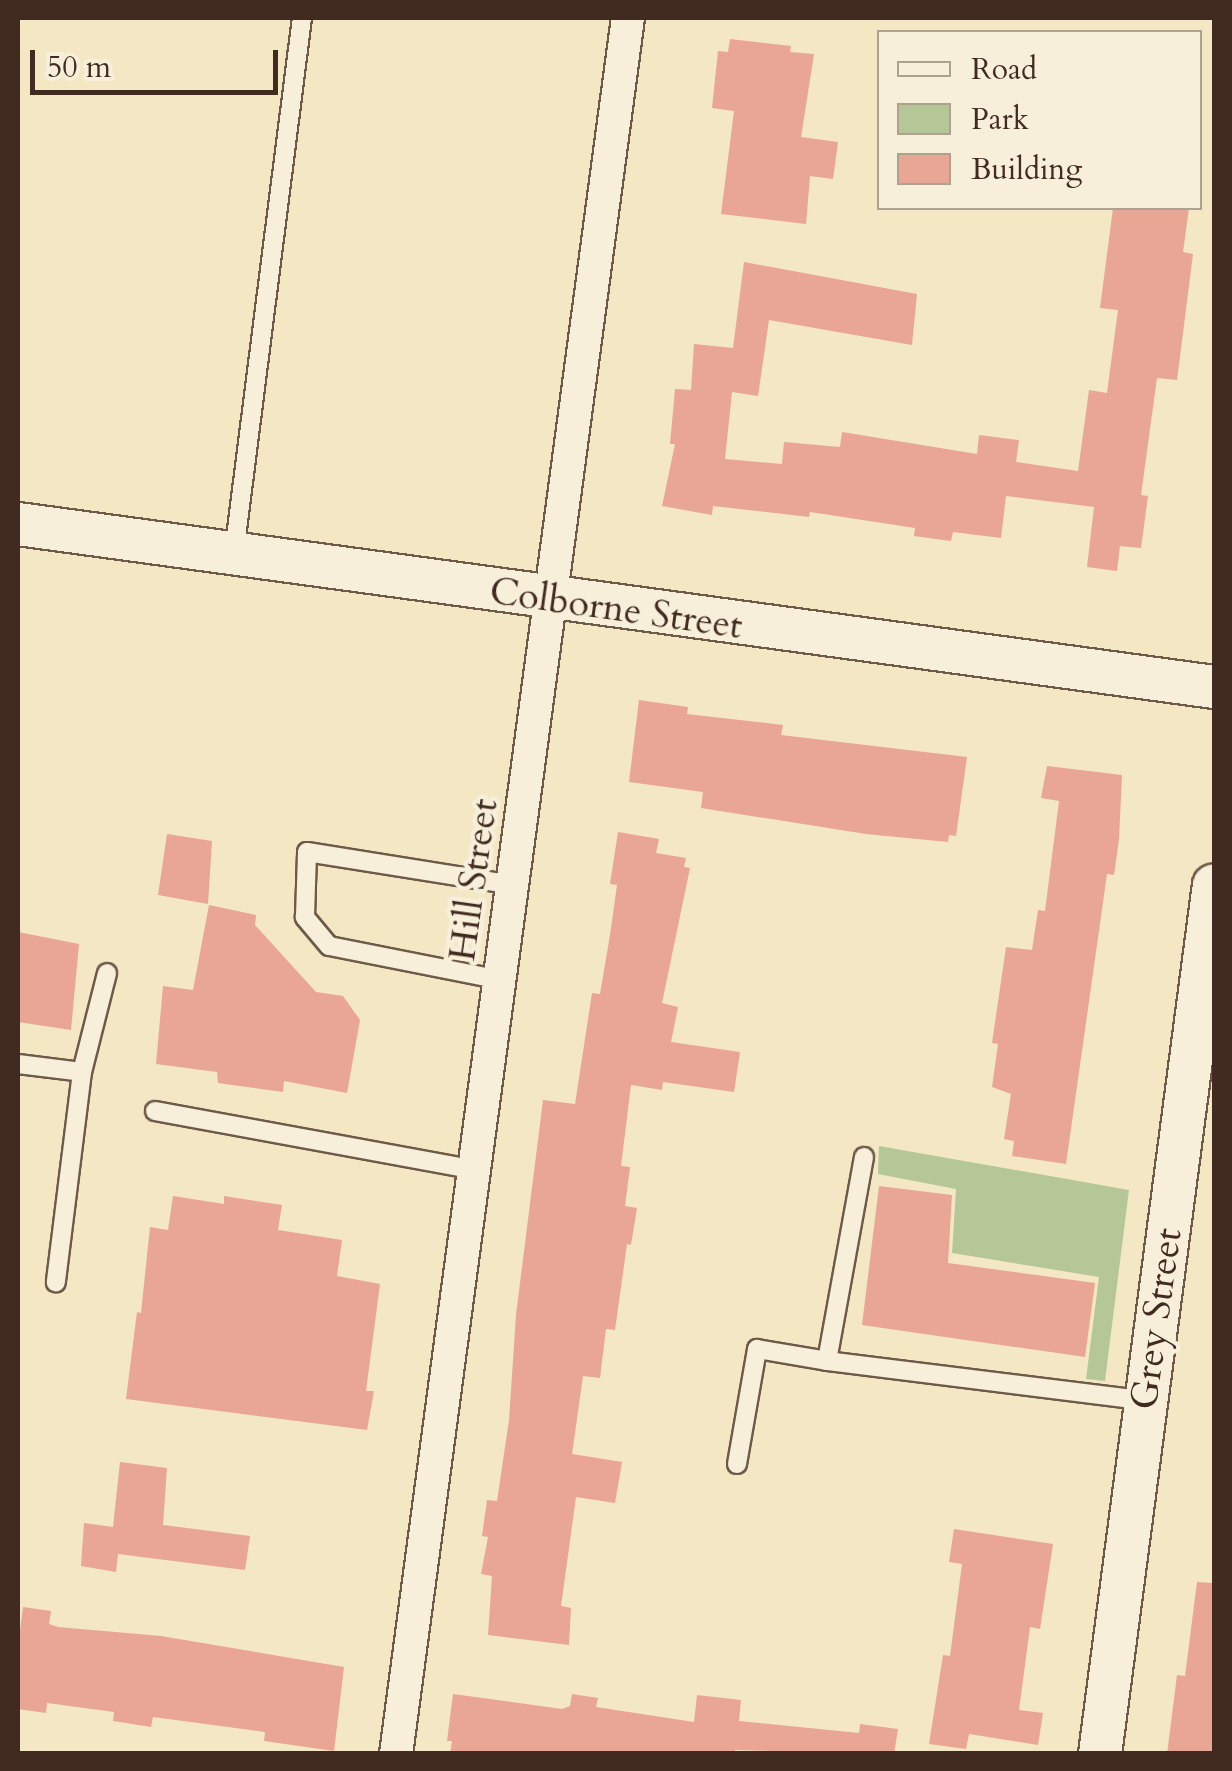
<!DOCTYPE html>
<html>
<head>
<meta charset="utf-8">
<style>
  body { margin:0 }
  #map { position:relative; width:1232px; height:1771px; overflow:hidden; background:#f3e7c4; font-family:Cardo,serif }
  div>[style] { position:absolute }
  .green>* { inset:0; background:#b6c797 }
  .building>* { inset:0; background:#e9a695 }
  .roads { filter:drop-shadow(2px 0 #6e5a49) drop-shadow(-2px 0 #6e5a49) drop-shadow(0 2px #6e5a49) drop-shadow(0 -2px #6e5a49) }
  .service>* { height:18px; margin:-9px; padding:0 9px; transform-origin:9px; border-radius:9px; background:#f7efd9 }
  .minor>* { height:32px; margin:-16px; padding:0 16px; transform-origin:16px; border-radius:16px; background:#f7efd9 }
  .tertiary>* { height:42px; margin:-21px; padding:0 21px; transform-origin:21px; border-radius:21px; background:#f7efd9 }
  span { translate:-50% -50%; white-space:nowrap; text-align:center; line-height:1.15; -webkit-text-stroke:9px #f7efd9; paint-order:stroke }
  .street-label { font-size:38px; color:#412b20 }
  .frame { position:absolute; inset:0; border:20px solid #412b20; pointer-events:none }
  .legend { position:absolute; left:877px; top:30px; width:325px; height:180px; box-sizing:border-box; background:#f7efd9; border:2px solid #aea18f; margin:0; padding:12px 18px; list-style:none; font-size:30px; color:#412b20 }
  .legend li { display:flex; align-items:center; gap:20px; height:50px }
  .legend b { width:50px; border:2px solid #aea18f }
  .scale { position:absolute; left:30px; top:50px; width:248px; height:45px; box-sizing:border-box; border:5px solid #412b20; border-top:0; padding-left:12px; font-size:30px; line-height:35px; white-space:nowrap; color:#412b20; -webkit-text-stroke:8px #f7efd9; paint-order:stroke }
</style>
</head>
<body>
<div id="map">
  <div class="green">
    <i style="clip-path:polygon(879px 1146px,1129px 1190px,1105px 1381px,1086px 1379px,1099px 1277px,952px 1253px,956px 1189px,878px 1174px)"></i>
  </div>
  <div class="building">
    <i style="clip-path:polygon(730px 39px,791px 46px,790px 52px,814px 54px,801px 137px,838px 142px,833px 179px,810px 176px,806px 224px,721px 214px,734px 111px,712px 108px,718px 51px,728px 52px)"></i>
    <i style="clip-path:polygon(1113px 208px,1189px 208px,1183px 252px,1193px 254px,1177px 380px,1157px 378px,1141px 495px,1148px 496px,1141px 548px,1120px 546px,1117px 571px,1087px 567px,1094px 507px,1006px 496px,1001px 538px,953px 532px,951px 541px,914px 536px,915px 528px,810px 512px,809px 517px,713px 506px,712px 515px,662px 506px,675px 444px,670px 444px,675px 389px,691px 390px,694px 344px,733px 348px,744px 262px,917px 294px,912px 345px,769px 320px,758px 396px,732px 392px,725px 459px,782px 464px,784px 442px,840px 447px,842px 432px,977px 454px,979px 435px,1019px 440px,1016px 462px,1078px 471px,1089px 390px,1107px 393px,1118px 310px,1100px 308px)"></i>
    <i style="clip-path:polygon(639px 700px,688px 707px,687px 714px,783px 725px,781px 735px,967px 757px,956px 836px,949px 835px,948px 842px,866px 834px,701px 808px,703px 792px,629px 782px)"></i>
    <i style="clip-path:polygon(1047px 766px,1122px 775px,1119px 839px,1114px 875px,1107px 874px,1066px 1164px,1012px 1156px,1014px 1141px,1004px 1139px,1011px 1094px,992px 1087px,998px 1044px,992px 1043px,1006px 947px,1032px 950px,1038px 910px,1045px 911px,1059px 801px,1041px 798px)"></i>
    <i style="clip-path:polygon(618px 832px,659px 839px,656px 853px,686px 858px,684px 867px,690px 868px,662px 1003px,678px 1007px,671px 1042px,740px 1052px,734px 1092px,663px 1082px,662px 1090px,631px 1085px,621px 1166px,630px 1167px,625px 1206px,637px 1208px,631px 1245px,627px 1244px,615px 1330px,606px 1329px,600px 1378px,583px 1376px,572px 1454px,622px 1462px,615px 1503px,576px 1497px,561px 1606px,571px 1608px,569px 1645px,488px 1635px,492px 1576px,481px 1574px,488px 1537px,482px 1536px,487px 1500px,497px 1501px,509px 1420px,516px 1315px,543px 1100px,575px 1104px,592px 993px,600px 994px,610px 935px,617px 885px,610px 884px)"></i>
    <i style="clip-path:polygon(167px 834px,212px 841px,208px 904px,158px 895px)"></i>
    <i style="clip-path:polygon(209px 905px,256px 915px,255px 925px,316px 992px,343px 996px,360px 1020px,347px 1093px,284px 1081px,283px 1092px,218px 1083px,217px 1072px,156px 1064px,163px 986px,193px 990px)"></i>
    <i style="clip-path:polygon(18px 932px,79px 944px,71px 1030px,18px 1022px)"></i>
    <i style="clip-path:polygon(879px 1186px,952px 1195px,948px 1263px,1095px 1283px,1085px 1357px,862px 1325px)"></i>
    <i style="clip-path:polygon(173px 1196px,224px 1204px,224px 1196px,282px 1205px,278px 1230px,342px 1240px,337px 1276px,380px 1284px,366px 1391px,374px 1391px,367px 1430px,126px 1399px,137px 1312px,141px 1313px,150px 1227px,168px 1230px)"></i>
    <i style="clip-path:polygon(120px 1462px,167px 1468px,163px 1525px,250px 1536px,245px 1570px,118px 1554px,116px 1572px,81px 1566px,84px 1523px,113px 1527px)"></i>
    <i style="clip-path:polygon(954px 1529px,1053px 1544px,1040px 1629px,1030px 1627px,1019px 1710px,1043px 1713px,1038px 1745px,969px 1734px,966px 1749px,929px 1744px,943px 1655px,950px 1656px,962px 1564px,949px 1562px)"></i>
    <i style="clip-path:polygon(1197px 1582px,1214px 1583px,1214px 1754px,1167px 1754px,1177px 1675px,1185px 1676px)"></i>
    <i style="clip-path:polygon(23px 1607px,51px 1611px,49px 1624px,58px 1627px,161px 1636px,344px 1667px,334px 1751px,264px 1741px,265px 1732px,153px 1717px,151px 1727px,113px 1721px,114px 1712px,47px 1703px,46px 1713px,18px 1709px,18px 1646px)"></i>
    <i style="clip-path:polygon(453px 1694px,562px 1709px,570px 1706px,572px 1694px,598px 1698px,596px 1707px,694px 1722px,697px 1695px,741px 1700px,739px 1721px,859px 1733px,860px 1724px,898px 1729px,894px 1754px,735px 1750px,735px 1754px,450px 1754px,452px 1741px,447px 1741px)"></i>
  </div>
  <div class="roads">
    <div class="service">
      <i style="left:234px;top:553px;width:539px;rotate:-82.76deg"></i>
      <i style="left:501px;top:980px;width:175px;rotate:-168.8deg"></i>
      <i style="left:329px;top:946px;width:38px;rotate:-130deg"></i>
      <i style="left:305px;top:917px;width:65px;rotate:-88.2deg"></i>
      <i style="left:307px;top:852px;width:210px;rotate:9.1deg"></i>
      <i style="left:18px;top:1064px;width:64px;rotate:7.1deg"></i>
      <i style="left:82px;top:1072px;width:212px;rotate:97.1deg"></i>
      <i style="left:82px;top:1072px;width:102px;rotate:-75.8deg"></i>
      <i style="left:155px;top:1111px;width:325px;rotate:10.4deg"></i>
      <i style="left:864px;top:1157px;width:207px;rotate:100.3deg"></i>
      <i style="left:827px;top:1361px;width:321px;rotate:7.1deg"></i>
      <i style="left:737px;top:1464px;width:117px;rotate:-80.1deg"></i>
      <i style="left:757px;top:1349px;width:71px;rotate:9.7deg"></i>
    </div>
    <div class="minor">
      <i style="left:396px;top:1754px;width:1751px;rotate:-82.39deg"></i>
    </div>
    <div class="tertiary">
      <i style="left:18px;top:524px;width:1207px;rotate:7.76deg"></i>
      <i style="left:1100px;top:1754px;width:876px;rotate:-82.53deg"></i>
    </div>
  </div>
  <div class="street-label">
    <span style="left:616px;top:609px;rotate:8deg">Colborne Street</span>
    <span style="left:474px;top:880px;rotate:-82deg">Hill Street</span>
    <span style="left:1157px;top:1319px;rotate:-82deg">Grey Street</span>
  </div>
  <div class="frame"></div>
  <ul class="legend">
  <li><b style="height:12px;background:#f7efd9"></b>Road</li>
  <li><b style="height:28px;background:#b6c797"></b>Park</li>
  <li><b style="height:28px;background:#e9a695"></b>Building</li>
  </ul>
  <div class="scale">50 m</div>
</div>
</body>
</html>
